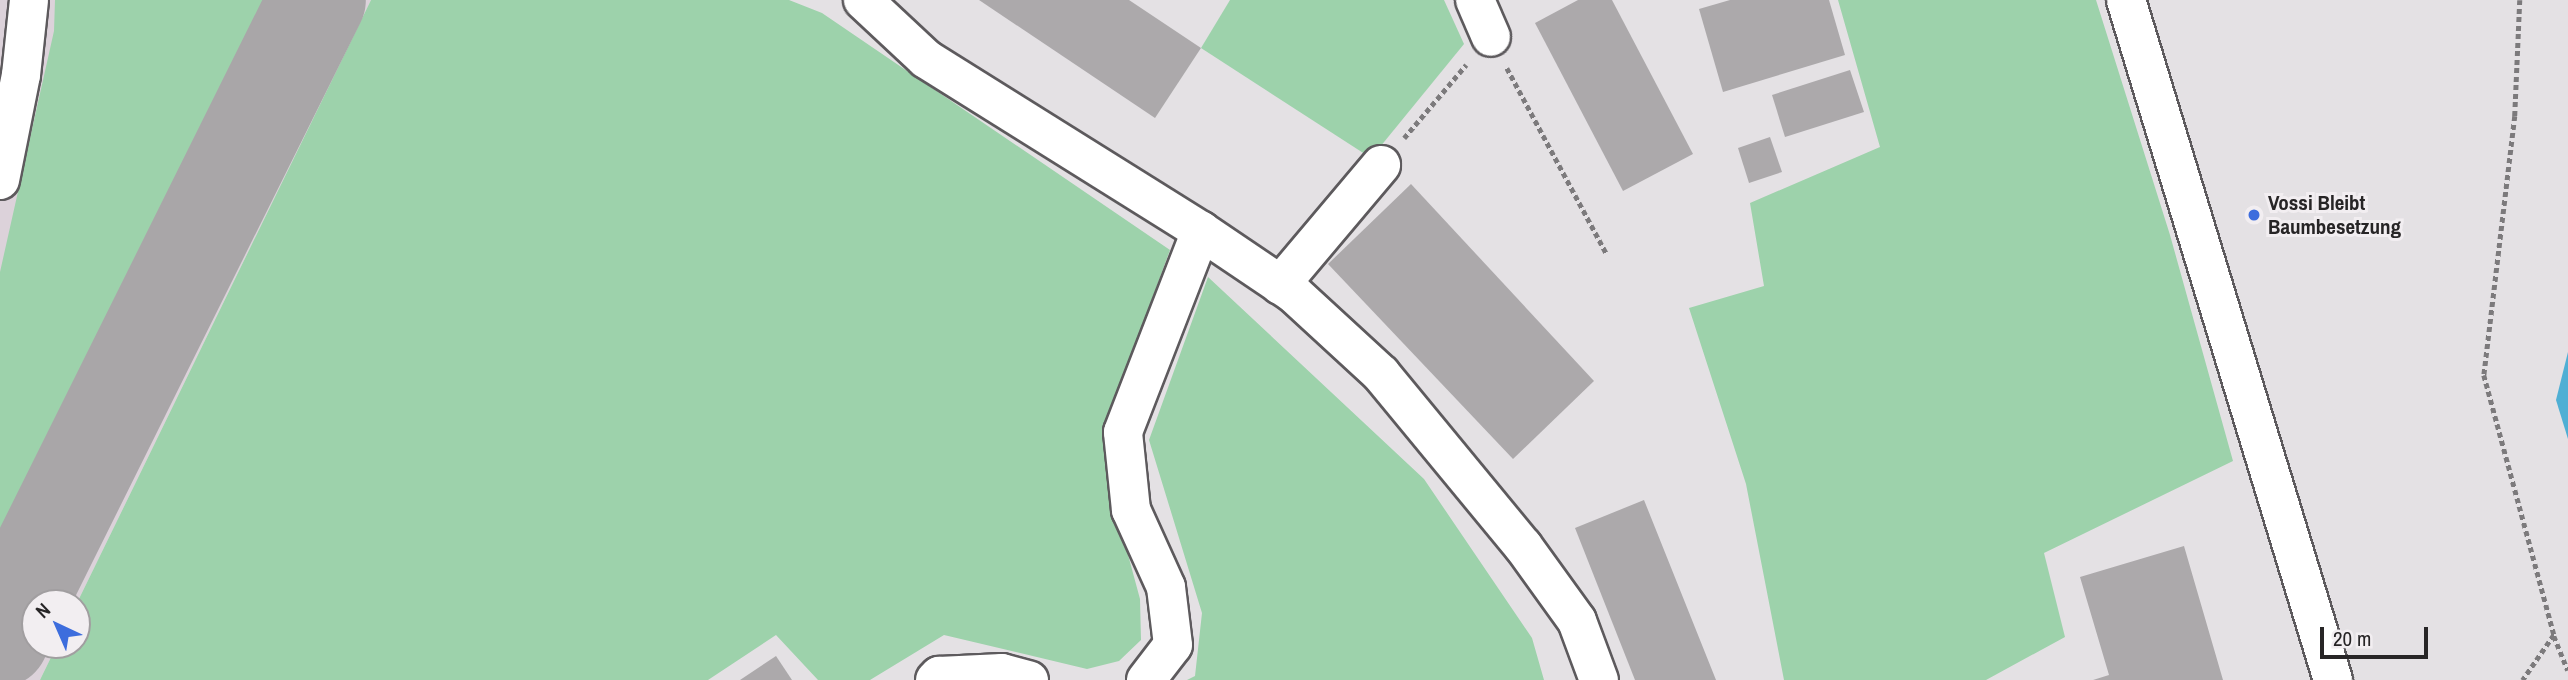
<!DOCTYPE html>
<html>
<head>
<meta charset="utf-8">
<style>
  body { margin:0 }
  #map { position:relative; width:2568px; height:680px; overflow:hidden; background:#e4e1e4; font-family:"Archivo Narrow",sans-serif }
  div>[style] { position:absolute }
  .built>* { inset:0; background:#dcd2da }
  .green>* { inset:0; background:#9dd2ab }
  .water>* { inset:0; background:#4fafd4 }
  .taxiway>* { height:98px; margin:-49px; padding:0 49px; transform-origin:49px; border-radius:49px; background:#a9a6a8 }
  .building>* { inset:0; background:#aca9ab }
  .path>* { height:4.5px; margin-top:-2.25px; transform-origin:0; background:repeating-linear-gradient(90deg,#7c7a7c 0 5px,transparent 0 8.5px) }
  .roads { filter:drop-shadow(2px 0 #5d5a5d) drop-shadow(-2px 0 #5d5a5d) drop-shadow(0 2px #5d5a5d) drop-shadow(0 -2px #5d5a5d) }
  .minor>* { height:38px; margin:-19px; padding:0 19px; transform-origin:19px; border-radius:19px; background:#fff }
  .dots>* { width:19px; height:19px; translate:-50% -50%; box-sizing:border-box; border:4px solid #f2eef1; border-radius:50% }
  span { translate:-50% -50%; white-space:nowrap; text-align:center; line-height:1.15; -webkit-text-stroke:6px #f2eef1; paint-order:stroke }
  .poi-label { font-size:21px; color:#272526; font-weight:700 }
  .left { translate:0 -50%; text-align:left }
  .north { position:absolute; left:21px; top:589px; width:70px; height:70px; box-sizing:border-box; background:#f2eef1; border:2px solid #a19ea0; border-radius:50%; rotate:316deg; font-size:19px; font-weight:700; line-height:28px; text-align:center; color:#272526 }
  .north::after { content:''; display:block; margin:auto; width:24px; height:32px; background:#3d6ddd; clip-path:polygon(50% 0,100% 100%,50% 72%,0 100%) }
  .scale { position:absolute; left:2320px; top:627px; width:108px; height:32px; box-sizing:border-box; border:4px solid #272526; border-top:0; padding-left:9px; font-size:21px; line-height:24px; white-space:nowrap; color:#272526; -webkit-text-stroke:5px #f2eef1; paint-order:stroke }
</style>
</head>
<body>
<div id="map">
  <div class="built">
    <i style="clip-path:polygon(0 0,371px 0,77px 603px,35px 603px,35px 645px,57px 645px,40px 680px,0 680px)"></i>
  </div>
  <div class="green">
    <i style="clip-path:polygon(55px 0,274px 0,0 558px,0 272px,54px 31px)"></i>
    <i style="clip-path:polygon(371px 0,789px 0,822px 13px,1170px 250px,1104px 430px,1117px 514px,1140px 599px,1141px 640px,1119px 661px,1087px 669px,944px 635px,870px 680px,818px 680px,776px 635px,708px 680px,40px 680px,57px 645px,77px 645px,77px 603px)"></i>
    <i style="clip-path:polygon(1230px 0,1444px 0,1464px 44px,1371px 158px,1201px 48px)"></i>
    <i style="clip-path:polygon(1838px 0,2096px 0,2170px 235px,2233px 461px,2044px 553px,2065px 637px,1986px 680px,1784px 680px,1746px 484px,1689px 308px,1764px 286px,1750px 203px,1880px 147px)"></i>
    <i style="clip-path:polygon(1208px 277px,1424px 479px,1532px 638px,1544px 680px,1187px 680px,1195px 676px,1202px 613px,1149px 440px)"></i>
  </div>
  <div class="water">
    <i style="clip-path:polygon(2568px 352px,2568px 439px,2556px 400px)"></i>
  </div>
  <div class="taxiway">
    <i style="left:0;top:638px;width:712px;rotate:-63.58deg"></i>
  </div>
  <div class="building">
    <i style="clip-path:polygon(979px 0,1129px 0,1201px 48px,1155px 118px)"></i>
    <i style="clip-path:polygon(1578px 0,1612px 0,1693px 154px,1623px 191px,1535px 23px)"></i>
    <i style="clip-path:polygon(1730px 0,1829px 0,1845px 55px,1723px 92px,1699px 9px)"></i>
    <i style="clip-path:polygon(1850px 70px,1864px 112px,1785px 137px,1772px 95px)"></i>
    <i style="clip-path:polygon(1770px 137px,1782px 172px,1749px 183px,1738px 148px)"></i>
    <i style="clip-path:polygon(1411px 184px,1594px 381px,1513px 459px,1328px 264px)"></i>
    <i style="clip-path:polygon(1644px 500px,1716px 680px,1635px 680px,1575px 528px)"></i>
    <i style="clip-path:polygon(2184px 546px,2223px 680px,2093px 680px,2109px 675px,2080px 577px)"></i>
    <i style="clip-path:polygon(776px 656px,792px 680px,740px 680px)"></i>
  </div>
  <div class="path">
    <i style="left:2520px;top:0;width:116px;rotate:92.5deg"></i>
    <i style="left:2515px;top:116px;width:261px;rotate:96.8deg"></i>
    <i style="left:2484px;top:375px;width:269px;rotate:74.9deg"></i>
    <i style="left:2554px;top:635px;width:55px;rotate:124.6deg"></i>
    <i style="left:1507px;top:68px;width:210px;rotate:61.8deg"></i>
    <i style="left:1404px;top:138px;width:96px;rotate:-49.7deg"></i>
    <i style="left:2554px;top:636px;width:37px;rotate:68deg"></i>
  </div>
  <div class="roads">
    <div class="minor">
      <i style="left:863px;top:0;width:86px;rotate:43.1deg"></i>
      <i style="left:926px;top:59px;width:324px;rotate:32deg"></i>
      <i style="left:1201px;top:231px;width:111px;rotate:34deg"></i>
      <i style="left:1293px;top:293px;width:120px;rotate:42.6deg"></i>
      <i style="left:1381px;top:374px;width:223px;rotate:50.5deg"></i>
      <i style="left:1523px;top:546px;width:92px;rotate:54.2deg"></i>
      <i style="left:1577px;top:621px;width:63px;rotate:69.6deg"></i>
      <i style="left:1475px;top:0;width:40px;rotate:66.6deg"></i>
      <i style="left:2126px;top:0;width:711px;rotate:73.07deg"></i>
      <i style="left:0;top:180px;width:107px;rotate:-78.7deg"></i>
      <i style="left:21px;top:75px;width:75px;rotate:-83.9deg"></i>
      <i style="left:1280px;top:285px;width:157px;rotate:-49.9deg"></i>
      <i style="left:935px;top:680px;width:6px;rotate:-45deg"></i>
      <i style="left:939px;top:676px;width:63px;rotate:-2.7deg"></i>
      <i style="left:1002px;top:673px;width:28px;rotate:15deg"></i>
      <i style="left:1146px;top:680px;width:44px;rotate:-52.4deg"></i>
      <i style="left:1173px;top:645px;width:58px;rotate:-96.9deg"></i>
      <i style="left:1166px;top:587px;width:85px;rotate:-114.4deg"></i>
      <i style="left:1131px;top:510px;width:78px;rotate:-95.9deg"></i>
      <i style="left:1123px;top:432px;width:216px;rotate:-68.8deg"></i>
    </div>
  </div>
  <div class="dots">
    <i style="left:2254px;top:215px;background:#3d6ddd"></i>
  </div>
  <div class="poi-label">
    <span class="left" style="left:2268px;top:215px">Vossi Bleibt<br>Baumbesetzung</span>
  </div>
  <div class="north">N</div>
  <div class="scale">20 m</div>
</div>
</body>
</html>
